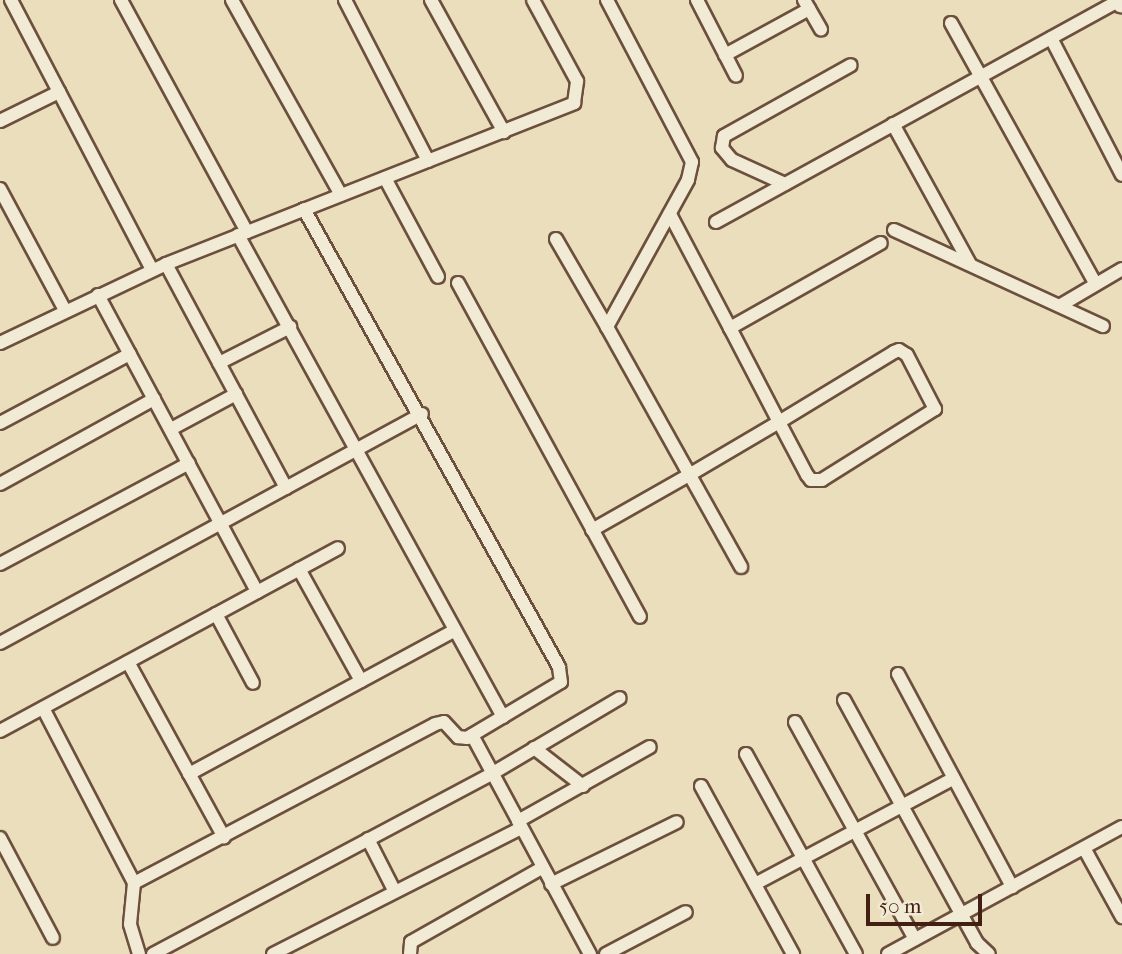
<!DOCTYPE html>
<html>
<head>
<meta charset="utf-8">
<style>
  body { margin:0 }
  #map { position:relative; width:1122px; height:954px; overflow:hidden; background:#eadebd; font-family:"IM FELL French Canon",serif }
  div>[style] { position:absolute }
  .roads { filter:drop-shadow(2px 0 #6c4f3d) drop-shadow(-2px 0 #6c4f3d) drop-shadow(0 2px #6c4f3d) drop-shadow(0 -2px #6c4f3d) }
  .street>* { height:12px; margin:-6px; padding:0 6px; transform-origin:6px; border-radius:6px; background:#f1ead4 }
  .secondary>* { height:18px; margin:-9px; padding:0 9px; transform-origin:9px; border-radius:9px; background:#f1ead4 }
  span { translate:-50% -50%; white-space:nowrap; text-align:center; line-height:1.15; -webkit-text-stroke:6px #f1ead4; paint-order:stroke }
  .scale { position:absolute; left:866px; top:894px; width:116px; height:32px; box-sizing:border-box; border:4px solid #421f12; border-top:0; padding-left:9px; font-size:21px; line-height:24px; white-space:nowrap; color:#421f12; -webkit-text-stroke:5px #f1ead4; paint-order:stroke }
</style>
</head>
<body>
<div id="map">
  <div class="roads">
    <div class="street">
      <i style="left:11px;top:0;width:305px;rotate:62.4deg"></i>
      <i style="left:121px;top:0;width:264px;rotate:61.5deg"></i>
      <i style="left:232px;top:0;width:223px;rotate:60.8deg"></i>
      <i style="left:345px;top:0;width:181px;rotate:62.7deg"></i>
      <i style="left:431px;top:0;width:151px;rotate:61.1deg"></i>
      <i style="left:607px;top:0;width:183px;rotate:62.3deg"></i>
      <i style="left:692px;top:162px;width:18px;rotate:103deg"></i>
      <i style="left:688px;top:180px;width:168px;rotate:118.9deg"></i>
      <i style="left:607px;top:327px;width:275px;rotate:60.8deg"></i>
      <i style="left:697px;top:0;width:85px;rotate:62.8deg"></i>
      <i style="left:804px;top:0;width:34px;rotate:60deg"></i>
      <i style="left:951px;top:23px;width:297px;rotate:61deg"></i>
      <i style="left:1051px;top:38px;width:154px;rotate:62.6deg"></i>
      <i style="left:725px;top:55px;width:96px;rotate:-28.7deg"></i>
      <i style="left:0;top:121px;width:66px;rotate:-26.2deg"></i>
      <i style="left:893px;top:124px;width:160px;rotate:61.2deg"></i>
      <i style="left:385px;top:178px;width:112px;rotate:61.8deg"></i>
      <i style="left:785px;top:184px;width:58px;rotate:-155.6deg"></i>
      <i style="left:732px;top:160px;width:16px;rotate:-130deg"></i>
      <i style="left:722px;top:148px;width:12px;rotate:-81deg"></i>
      <i style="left:724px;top:136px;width:145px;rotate:-29.2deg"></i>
      <i style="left:0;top:189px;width:137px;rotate:61.8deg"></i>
      <i style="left:716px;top:222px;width:461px;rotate:-28.8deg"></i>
      <i style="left:894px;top:230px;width:230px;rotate:24.7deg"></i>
      <i style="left:238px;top:235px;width:550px;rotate:61.2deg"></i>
      <i style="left:556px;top:239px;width:102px;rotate:59.9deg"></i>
      <i style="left:166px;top:264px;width:254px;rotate:61.8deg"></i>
      <i style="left:458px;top:283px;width:380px;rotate:61.4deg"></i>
      <i style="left:98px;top:295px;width:337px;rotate:61.8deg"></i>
      <i style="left:1061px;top:305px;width:71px;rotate:-30.5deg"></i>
      <i style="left:730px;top:328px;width:173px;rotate:-29.4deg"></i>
      <i style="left:0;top:343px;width:184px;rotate:-25.4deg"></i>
      <i style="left:166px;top:264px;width:439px;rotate:-21.5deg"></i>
      <i style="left:574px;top:103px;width:22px;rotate:-82deg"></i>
      <i style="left:577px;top:81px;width:92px;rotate:-118.5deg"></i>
      <i style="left:219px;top:363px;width:80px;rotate:-26.9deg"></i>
      <i style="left:0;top:423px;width:147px;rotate:-28deg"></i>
      <i style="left:171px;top:429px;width:74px;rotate:-28.3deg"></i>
      <i style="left:0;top:484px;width:176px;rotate:-28.9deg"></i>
      <i style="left:592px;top:530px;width:112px;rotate:-29.6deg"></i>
      <i style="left:689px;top:475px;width:104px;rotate:-30.5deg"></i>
      <i style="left:779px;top:422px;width:135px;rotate:-31.3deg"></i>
      <i style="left:894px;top:352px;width:5px;rotate:-22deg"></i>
      <i style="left:899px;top:350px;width:9px;rotate:32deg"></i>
      <i style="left:907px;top:355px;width:61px;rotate:62.6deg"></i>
      <i style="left:935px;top:409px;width:133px;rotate:147.9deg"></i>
      <i style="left:822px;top:480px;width:11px;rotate:180deg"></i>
      <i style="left:811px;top:480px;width:6px;rotate:-129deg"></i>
      <i style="left:807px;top:475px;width:60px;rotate:-117.8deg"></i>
      <i style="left:779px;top:422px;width:106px;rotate:-117.5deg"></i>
      <i style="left:730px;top:328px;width:129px;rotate:-117.8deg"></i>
      <i style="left:0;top:564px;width:214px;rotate:-28.1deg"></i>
      <i style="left:299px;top:569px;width:128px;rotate:61deg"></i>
      <i style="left:216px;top:614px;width:78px;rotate:61.8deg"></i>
      <i style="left:0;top:643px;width:480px;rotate:-28.5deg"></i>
      <i style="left:128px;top:662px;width:200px;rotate:61.3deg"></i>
      <i style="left:898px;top:674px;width:242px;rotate:61.8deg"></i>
      <i style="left:844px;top:700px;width:277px;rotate:61.3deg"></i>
      <i style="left:977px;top:943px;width:16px;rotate:43deg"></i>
      <i style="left:43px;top:708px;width:197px;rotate:62.5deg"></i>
      <i style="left:795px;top:722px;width:248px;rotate:61.1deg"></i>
      <i style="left:0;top:731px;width:384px;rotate:-28.4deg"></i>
      <i style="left:472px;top:735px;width:249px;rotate:61.7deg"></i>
      <i style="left:534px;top:748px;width:62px;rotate:37.8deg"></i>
      <i style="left:746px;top:754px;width:228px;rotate:61.2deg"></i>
      <i style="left:189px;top:774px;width:302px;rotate:-28.4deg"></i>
      <i style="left:701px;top:786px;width:192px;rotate:61.3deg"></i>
      <i style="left:518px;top:821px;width:151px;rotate:-29.3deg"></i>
      <i style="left:0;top:838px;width:113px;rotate:62.1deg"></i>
      <i style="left:368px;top:839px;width:57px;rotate:63deg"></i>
      <i style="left:1084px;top:848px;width:79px;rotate:61.2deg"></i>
      <i style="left:551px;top:884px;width:140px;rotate:-26.2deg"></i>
      <i style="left:755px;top:884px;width:225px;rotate:-28deg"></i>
      <i style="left:139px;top:954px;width:31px;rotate:-107deg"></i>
      <i style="left:130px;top:924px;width:41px;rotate:-84.4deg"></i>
      <i style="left:134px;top:883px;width:340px;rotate:-27.8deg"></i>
      <i style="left:435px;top:724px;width:9px;rotate:-13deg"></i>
      <i style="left:444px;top:722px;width:21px;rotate:47deg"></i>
      <i style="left:458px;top:737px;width:9px;rotate:6deg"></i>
      <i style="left:467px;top:738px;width:109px;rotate:-30.8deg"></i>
      <i style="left:561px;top:682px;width:15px;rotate:-98deg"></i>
      <i style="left:559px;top:667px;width:524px;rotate:-119.11deg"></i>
      <i style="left:153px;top:954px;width:385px;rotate:-28deg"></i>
      <i style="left:493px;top:773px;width:147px;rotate:-30.6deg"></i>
      <i style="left:273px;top:954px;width:278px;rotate:-26.9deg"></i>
      <i style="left:410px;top:954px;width:12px;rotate:-85deg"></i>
      <i style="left:411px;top:942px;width:150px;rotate:-29.5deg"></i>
      <i style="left:606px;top:954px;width:90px;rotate:-27.7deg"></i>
      <i style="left:888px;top:954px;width:266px;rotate:-28.5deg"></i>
    </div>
    <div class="secondary">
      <i style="left:1120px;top:0;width:4px;rotate:63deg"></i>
    </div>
  </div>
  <div class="scale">50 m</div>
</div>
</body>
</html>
